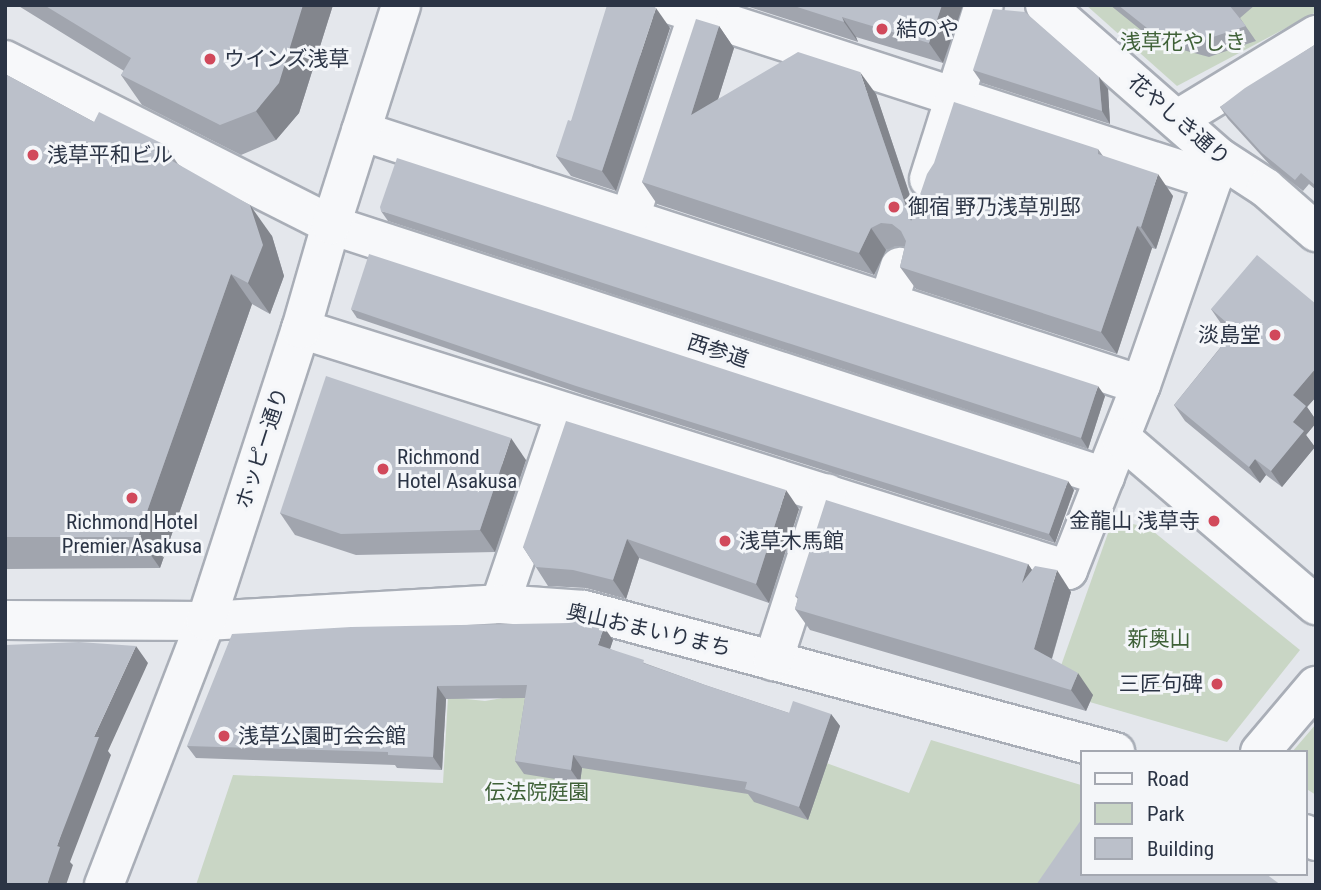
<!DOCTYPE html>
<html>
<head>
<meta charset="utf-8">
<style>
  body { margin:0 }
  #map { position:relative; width:1321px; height:890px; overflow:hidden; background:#e4e7ec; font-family:"Roboto Condensed","Noto Sans JP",sans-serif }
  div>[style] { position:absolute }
  .green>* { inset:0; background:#c9d6c5 }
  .roads { filter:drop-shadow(2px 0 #a9aeb7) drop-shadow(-2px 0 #a9aeb7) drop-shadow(0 2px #a9aeb7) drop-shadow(0 -2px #a9aeb7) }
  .minor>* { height:38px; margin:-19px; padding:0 19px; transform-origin:19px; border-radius:19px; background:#f7f8fa }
  .wall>* { inset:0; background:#a1a5ae }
  .shaded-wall>* { inset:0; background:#83868d }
  .building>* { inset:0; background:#bbc0ca }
  .dots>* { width:19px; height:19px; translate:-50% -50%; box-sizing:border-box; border:4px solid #f4f6f9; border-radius:50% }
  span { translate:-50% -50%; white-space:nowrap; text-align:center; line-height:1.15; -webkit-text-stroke:6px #f4f6f9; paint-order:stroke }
  .poi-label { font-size:21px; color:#2b3445 }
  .left { translate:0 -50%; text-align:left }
  .right { translate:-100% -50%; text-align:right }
  .park-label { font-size:21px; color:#3f6138 }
  .street-label { font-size:21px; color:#2b3445 }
  .frame { position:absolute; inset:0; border:7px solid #2b3445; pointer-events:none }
  .legend { position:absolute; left:1080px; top:750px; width:228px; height:126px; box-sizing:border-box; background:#f4f6f9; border:2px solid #a4a8b1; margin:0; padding:9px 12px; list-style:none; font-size:21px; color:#2b3445 }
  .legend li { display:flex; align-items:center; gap:14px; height:35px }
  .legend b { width:35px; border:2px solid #a4a8b1 }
</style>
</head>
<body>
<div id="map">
  <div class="green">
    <i style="clip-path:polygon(1086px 5px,1316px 5px,1316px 12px,1177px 86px)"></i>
    <i style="clip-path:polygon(1113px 519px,1149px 528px,1300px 650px,1227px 742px,1052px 691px)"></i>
    <i style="clip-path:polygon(515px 696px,785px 748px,909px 793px,931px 740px,1081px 785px,1081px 871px,1071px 885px,196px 885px,233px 775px,443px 783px,448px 697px,485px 701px)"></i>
    <i style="clip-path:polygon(1316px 724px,1316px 795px,1305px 788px,1305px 752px,1292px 752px)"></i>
  </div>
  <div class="roads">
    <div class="minor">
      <i style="left:671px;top:5px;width:569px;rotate:17.93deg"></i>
      <i style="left:1045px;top:5px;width:232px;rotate:41.2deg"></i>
      <i style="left:1220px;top:158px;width:55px;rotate:33.1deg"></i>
      <i style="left:1266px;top:188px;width:67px;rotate:41.3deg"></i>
      <i style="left:5px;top:60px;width:365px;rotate:26.8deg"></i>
      <i style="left:331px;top:225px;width:814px;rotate:18.03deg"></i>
      <i style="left:1178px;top:119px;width:162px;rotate:-31.3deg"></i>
      <i style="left:361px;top:131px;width:820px;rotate:18.04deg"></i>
      <i style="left:929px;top:179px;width:182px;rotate:-72.5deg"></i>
      <i style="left:629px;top:220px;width:227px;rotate:-71.5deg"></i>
      <i style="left:888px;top:303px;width:38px;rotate:-72deg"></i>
      <i style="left:301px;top:329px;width:804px;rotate:17.44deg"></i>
      <i style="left:1068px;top:570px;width:199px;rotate:-68.5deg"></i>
      <i style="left:1141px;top:385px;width:240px;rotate:-70.8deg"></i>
      <i style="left:1121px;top:438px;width:257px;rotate:40.6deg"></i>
      <i style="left:500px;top:604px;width:202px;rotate:-71.2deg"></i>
      <i style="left:5px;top:620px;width:201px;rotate:0.3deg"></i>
      <i style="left:206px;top:621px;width:294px;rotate:-3.3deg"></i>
      <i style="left:500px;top:604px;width:84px;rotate:4.1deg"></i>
      <i style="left:584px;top:610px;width:550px;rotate:14.97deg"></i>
      <i style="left:773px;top:661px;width:176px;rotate:-72.1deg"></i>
      <i style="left:1260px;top:752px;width:87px;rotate:-49.7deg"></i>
      <i style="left:1305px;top:834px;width:13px;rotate:32deg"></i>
      <i style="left:104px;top:885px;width:283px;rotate:-68.9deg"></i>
      <i style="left:206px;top:621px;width:307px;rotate:-72deg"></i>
      <i style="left:301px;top:329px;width:108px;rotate:-73.9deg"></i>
      <i style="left:331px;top:225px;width:231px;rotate:-72.3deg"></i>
    </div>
  </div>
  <div class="wall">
    <i style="clip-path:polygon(17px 5px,333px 5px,299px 113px,276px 140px,241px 155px,142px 105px,121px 75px,124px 71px)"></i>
    <i style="clip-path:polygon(743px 5px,963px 5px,943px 63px,856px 37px,858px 42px)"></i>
    <i style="clip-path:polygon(1110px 5px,1255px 5px,1240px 18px,1256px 41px,1209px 57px,1157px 43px)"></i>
    <i style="clip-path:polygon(719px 26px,734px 48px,718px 99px,876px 94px,915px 210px,1098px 149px,1103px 156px,1173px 196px,1156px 249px,1152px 248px,1117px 354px,916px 289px,900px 267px,905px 246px,896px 246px,886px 250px,874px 275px,657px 204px,642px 182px)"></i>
    <i style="clip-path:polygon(670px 28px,616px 191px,571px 176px,556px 156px,571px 121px)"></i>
    <i style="clip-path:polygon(1316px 44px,1316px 190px,1309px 184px,1303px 191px,1270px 165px,1228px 119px,1220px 107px)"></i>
    <i style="clip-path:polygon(973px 70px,1099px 77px,1108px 89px,1110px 124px,982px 83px)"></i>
    <i style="clip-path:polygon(5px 74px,94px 122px,165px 145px,178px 164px,272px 236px,284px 276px,270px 314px,252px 304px,160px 568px,5px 569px)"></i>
    <i style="clip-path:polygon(381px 211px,1105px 396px,1088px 449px,388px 221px)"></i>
    <i style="clip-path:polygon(1316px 304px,1316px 397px,1307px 407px,1316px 420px,1316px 423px,1306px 435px,1315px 447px,1282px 487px,1266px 475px,1260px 483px,1185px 421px,1174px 405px,1232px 333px,1222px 325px,1211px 309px)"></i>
    <i style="clip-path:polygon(351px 309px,1074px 490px,1055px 543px,582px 394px,357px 318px)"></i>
    <i style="clip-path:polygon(526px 460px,495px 552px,356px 555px,295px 535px,280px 513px)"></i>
    <i style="clip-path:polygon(799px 509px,769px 603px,639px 558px,626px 599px,586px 588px,548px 586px,523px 547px)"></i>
    <i style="clip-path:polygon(1028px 564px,1032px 570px,1071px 592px,1052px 659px,1093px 695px,1086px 711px,810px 630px,795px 609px,798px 599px,795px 596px)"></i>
    <i style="clip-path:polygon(613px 640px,610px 649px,647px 664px,705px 685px,789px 713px,831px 714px,840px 726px,808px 820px,754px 802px,748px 794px,582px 768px,580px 783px,524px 774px,515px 761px,525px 698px,446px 699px,442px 770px,397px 768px,395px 765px,196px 758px,187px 746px)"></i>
  </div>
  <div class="shaded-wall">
    <i style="clip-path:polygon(303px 5px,333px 5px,299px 113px,276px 140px,256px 111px)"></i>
    <i style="clip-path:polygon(942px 5px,963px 5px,943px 63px,929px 43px)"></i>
    <i style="clip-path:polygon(656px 8px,670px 28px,616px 191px,602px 171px)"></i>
    <i style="clip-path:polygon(842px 17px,856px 37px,858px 42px,844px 22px)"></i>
    <i style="clip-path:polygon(719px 26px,734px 48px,706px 138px,691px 115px)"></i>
    <i style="clip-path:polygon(860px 72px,876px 94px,926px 244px,911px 221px)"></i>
    <i style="clip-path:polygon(1099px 77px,1108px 89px,1110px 124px,1102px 111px)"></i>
    <i style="clip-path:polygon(1158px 174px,1173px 196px,1156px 249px,1141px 227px)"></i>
    <i style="clip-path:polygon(250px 205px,272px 236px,284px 276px,270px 314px,248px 283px)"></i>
    <i style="clip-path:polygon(1137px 226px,1152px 248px,1117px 354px,1101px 332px)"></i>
    <i style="clip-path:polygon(871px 228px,886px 250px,874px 275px,859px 253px)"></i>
    <i style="clip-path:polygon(231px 274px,252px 304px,160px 568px,138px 537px)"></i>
    <i style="clip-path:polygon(1316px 368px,1316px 397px,1307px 407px,1316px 420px,1316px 423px,1306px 435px,1315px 447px,1282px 487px,1271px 471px,1293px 422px,1293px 395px)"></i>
    <i style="clip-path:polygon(1098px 386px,1105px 396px,1088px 449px,1081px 438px)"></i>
    <i style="clip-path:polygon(511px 438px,526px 460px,495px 552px,480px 530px)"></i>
    <i style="clip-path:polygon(1255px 459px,1266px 475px,1260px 483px,1249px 467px)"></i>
    <i style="clip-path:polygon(1068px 481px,1074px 490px,1055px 543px,1049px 534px)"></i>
    <i style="clip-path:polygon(786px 490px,799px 509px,769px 603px,756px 584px)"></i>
    <i style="clip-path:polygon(627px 539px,639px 558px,626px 599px,613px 580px)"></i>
    <i style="clip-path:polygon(1028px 564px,1042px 585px,1022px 583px)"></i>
    <i style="clip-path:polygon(1057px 570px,1071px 592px,1048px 671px,1034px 649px)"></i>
    <i style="clip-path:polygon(604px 627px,613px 640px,607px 658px,598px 645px)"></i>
    <i style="clip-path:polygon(136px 646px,148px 663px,108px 751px,111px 755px,70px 862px,73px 865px,66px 885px,47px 885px,57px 846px,94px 737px)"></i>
    <i style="clip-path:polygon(1078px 673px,1093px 695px,1086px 711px,1071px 690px)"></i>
    <i style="clip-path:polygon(437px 686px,446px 699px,442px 770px,433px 757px)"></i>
    <i style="clip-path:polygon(831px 714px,840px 726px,808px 820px,799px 807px)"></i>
    <i style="clip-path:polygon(573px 755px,582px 768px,580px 783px,571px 770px)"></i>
  </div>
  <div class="building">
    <i style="clip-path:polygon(44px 5px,303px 5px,279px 83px,256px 111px,220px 125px,121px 75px,131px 58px)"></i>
    <i style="clip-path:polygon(607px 5px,652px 5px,656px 8px,602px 171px,556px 156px,568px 120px,571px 121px)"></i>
    <i style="clip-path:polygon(791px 5px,942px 5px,929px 43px,842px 17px,844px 22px)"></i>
    <i style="clip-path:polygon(1118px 5px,1229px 5px,1246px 26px,1198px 42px,1147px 28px)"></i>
    <i style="clip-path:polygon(993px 9px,1025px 12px,1099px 77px,1102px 111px,973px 70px)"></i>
    <i style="clip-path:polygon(696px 19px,719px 26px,691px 115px,798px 52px,860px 72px,911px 221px,927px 174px,934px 163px,954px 102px,1098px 149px,1098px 154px,1158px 174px,1141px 227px,1137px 226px,1101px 332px,900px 267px,906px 241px,901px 231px,892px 224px,881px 223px,871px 228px,859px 253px,642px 182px)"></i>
    <i style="clip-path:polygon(1316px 44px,1316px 186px,1301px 173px,1295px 180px,1262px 153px,1220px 107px,1245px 88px)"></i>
    <i style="clip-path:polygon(5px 74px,94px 122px,99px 112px,165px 145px,153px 150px,250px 205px,263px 245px,248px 283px,231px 274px,138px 537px,5px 537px)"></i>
    <i style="clip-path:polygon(397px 158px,1098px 386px,1081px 438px,381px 211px,380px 207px)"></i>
    <i style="clip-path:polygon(369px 254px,1068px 481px,1049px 534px,576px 386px,351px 309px)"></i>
    <i style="clip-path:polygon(1257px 255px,1316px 304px,1316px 368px,1293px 395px,1306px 406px,1293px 422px,1304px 431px,1271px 471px,1255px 459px,1249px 467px,1174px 405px,1235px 330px,1211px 309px)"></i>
    <i style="clip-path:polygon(326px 376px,511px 438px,480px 530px,341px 534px,280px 513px)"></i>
    <i style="clip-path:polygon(566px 421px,786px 490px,756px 584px,627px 539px,613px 580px,573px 570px,536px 567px,523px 547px)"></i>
    <i style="clip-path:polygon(826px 500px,1028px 564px,1022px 583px,1035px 566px,1057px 570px,1034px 649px,1078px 673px,1071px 690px,795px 609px,798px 597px,795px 596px)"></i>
    <i style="clip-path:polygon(567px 618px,604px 627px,598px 645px,644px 660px,643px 663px,705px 685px,789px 713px,793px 701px,831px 714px,799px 807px,745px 789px,747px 782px,573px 755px,571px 770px,515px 761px,527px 685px,437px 686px,433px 757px,388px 755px,388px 752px,187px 746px,232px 634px,351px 627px,570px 623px)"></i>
    <i style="clip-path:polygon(79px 642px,136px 646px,94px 737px,99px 737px,57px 846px,60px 847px,47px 885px,5px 885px,5px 645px)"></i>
    <i style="clip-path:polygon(1081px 820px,1081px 874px,1266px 874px,1281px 885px,1036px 885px)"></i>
  </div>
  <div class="dots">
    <i style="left:882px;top:29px;background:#d1495b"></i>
    <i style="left:210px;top:59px;background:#d1495b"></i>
    <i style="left:33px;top:155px;background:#d1495b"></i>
    <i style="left:894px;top:207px;background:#d1495b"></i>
    <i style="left:1275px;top:335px;background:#d1495b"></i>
    <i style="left:383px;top:469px;background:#d1495b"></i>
    <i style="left:132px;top:498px;background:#d1495b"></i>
    <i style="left:1214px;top:521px;background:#d1495b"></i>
    <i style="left:725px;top:541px;background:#d1495b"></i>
    <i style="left:1217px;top:684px;background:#d1495b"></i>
    <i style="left:224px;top:736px;background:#d1495b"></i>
  </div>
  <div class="poi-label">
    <span class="left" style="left:896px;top:29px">結のや</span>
    <span class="left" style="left:224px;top:59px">ウインズ浅草</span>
    <span class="left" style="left:47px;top:155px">浅草平和ビル</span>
    <span class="left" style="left:908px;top:207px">御宿 野乃浅草別邸</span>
    <span class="right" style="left:1261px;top:335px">淡島堂</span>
    <span class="left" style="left:397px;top:469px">Richmond<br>Hotel Asakusa</span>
    <span class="right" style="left:1200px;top:521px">金龍山 浅草寺</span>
    <span style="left:132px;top:534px">Richmond Hotel<br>Premier Asakusa</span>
    <span class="left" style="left:739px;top:541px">浅草木馬館</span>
    <span class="right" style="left:1203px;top:684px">三匠句碑</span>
    <span class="left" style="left:238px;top:736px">浅草公園町会会館</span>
  </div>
  <div class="park-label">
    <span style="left:1183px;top:42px">浅草花やしき</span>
    <span style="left:1159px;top:639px">新奥山</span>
    <span style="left:537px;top:792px">伝法院庭園</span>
  </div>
  <div class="street-label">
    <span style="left:1179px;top:120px;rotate:41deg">花やしき通り</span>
    <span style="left:718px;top:351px;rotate:18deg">西参道</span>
    <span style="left:262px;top:448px;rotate:-72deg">ホッピー通り</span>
    <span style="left:649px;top:630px;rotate:13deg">奥山おまいりまち</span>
  </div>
  <div class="frame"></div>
  <ul class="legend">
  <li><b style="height:9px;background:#f7f8fa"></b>Road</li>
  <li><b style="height:19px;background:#c9d6c5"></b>Park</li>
  <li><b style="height:19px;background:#bbc0ca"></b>Building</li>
  </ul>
</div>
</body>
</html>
